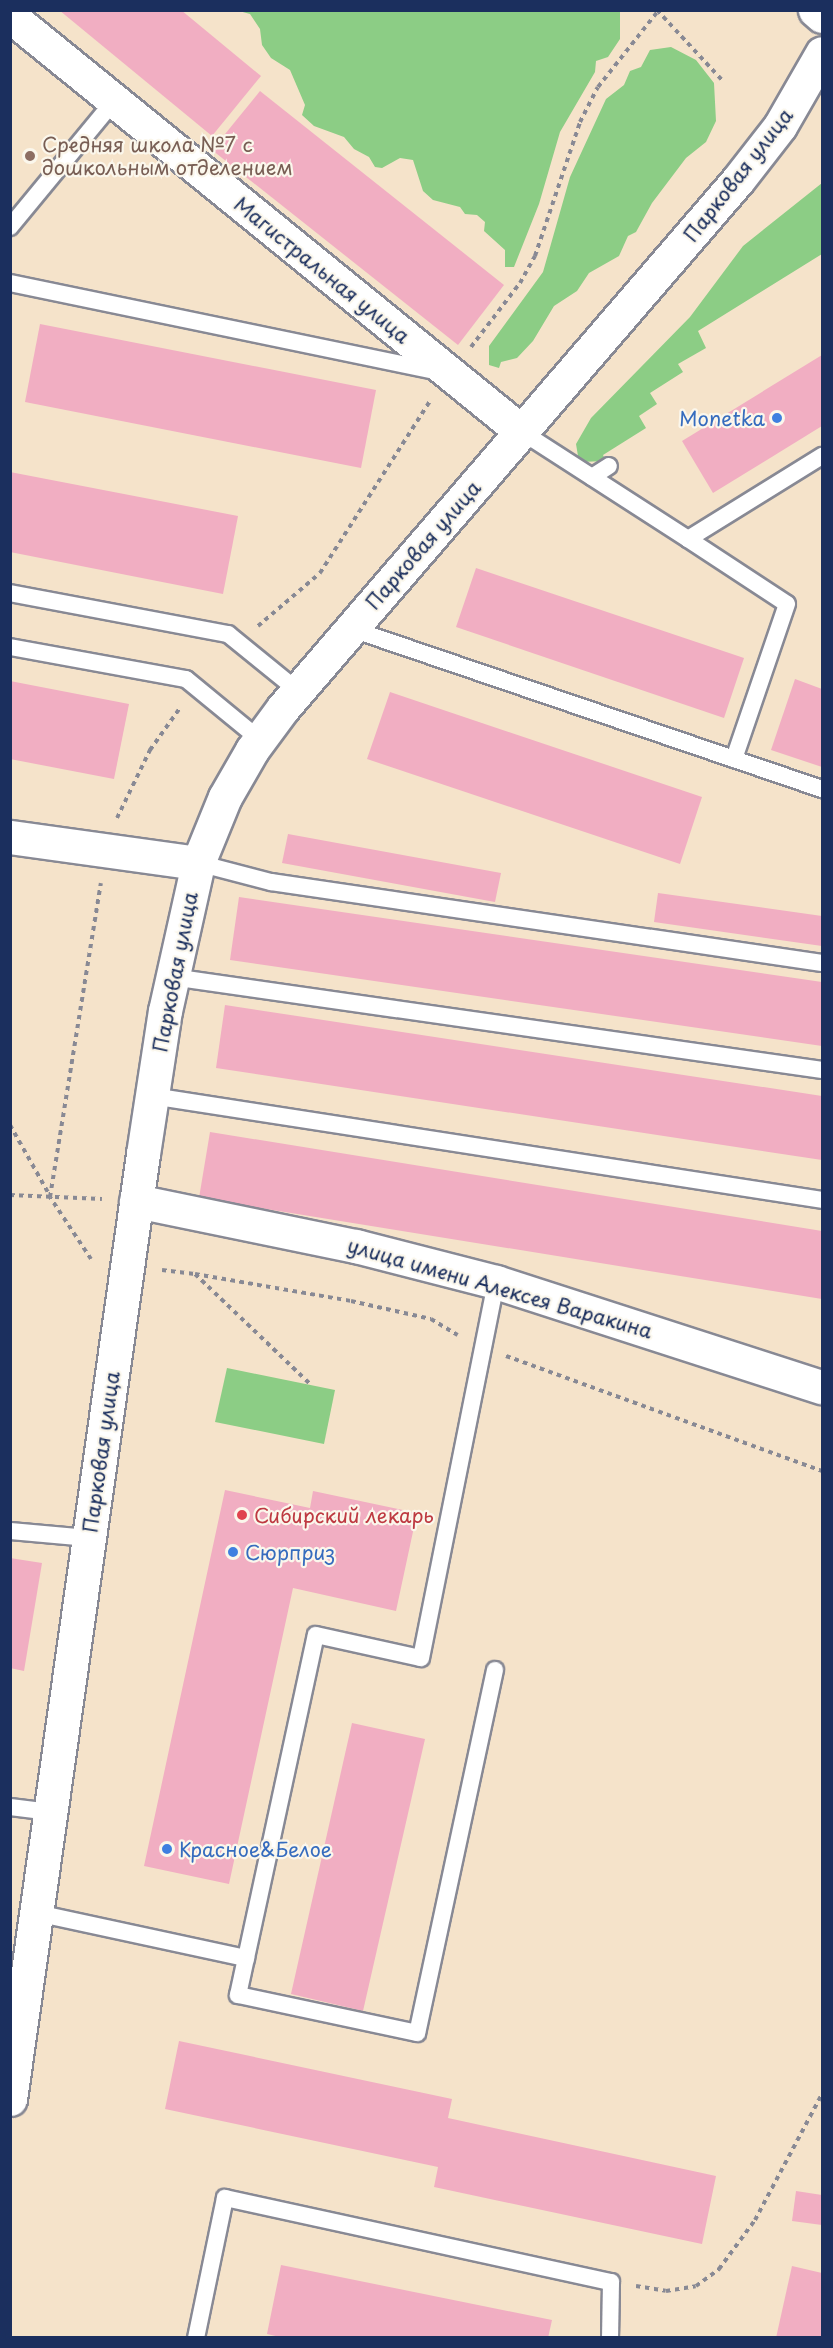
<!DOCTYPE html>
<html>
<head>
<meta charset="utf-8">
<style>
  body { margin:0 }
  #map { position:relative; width:833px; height:2348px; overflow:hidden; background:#f5e3ca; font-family:"Playpen Sans",sans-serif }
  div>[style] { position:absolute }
  .green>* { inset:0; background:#8ccd85 }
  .building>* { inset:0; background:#f1aec2 }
  .path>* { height:4px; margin-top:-2px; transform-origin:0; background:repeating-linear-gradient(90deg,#888994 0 4.5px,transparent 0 9px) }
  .roads { filter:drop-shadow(2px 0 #888994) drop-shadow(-2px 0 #888994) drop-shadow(0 2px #888994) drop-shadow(0 -2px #888994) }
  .lane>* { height:16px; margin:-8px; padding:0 8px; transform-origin:8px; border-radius:8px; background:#fff }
  .street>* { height:33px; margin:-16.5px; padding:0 16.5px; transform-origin:16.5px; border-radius:16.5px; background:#fff }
  .secondary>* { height:33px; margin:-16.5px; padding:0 16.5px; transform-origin:16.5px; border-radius:16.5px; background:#fff }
  .dots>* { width:16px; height:16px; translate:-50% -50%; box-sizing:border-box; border:3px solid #fbf7ec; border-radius:50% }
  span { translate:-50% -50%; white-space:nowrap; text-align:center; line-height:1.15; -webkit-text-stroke:4.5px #fbf7ec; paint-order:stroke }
  .education-label { font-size:20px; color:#785e54 }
  .left { translate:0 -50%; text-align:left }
  .street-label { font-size:20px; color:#1b2f5e }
  .shop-label { font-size:20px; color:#366cbe }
  .right { translate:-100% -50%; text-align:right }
  .health-label { font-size:20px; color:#be3a42 }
  .frame { position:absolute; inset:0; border:12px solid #1b2f5e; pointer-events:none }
</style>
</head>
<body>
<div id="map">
  <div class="green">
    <i style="clip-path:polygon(620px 10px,620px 39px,608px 57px,596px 61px,595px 72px,560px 132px,539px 204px,514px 267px,505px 267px,505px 250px,484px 231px,485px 222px,477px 215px,465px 214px,460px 207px,433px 200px,423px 191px,413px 160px,400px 158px,382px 168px,375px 167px,369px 157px,354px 149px,344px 137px,314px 126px,302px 115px,305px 105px,290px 70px,271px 58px,262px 45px,260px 29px,250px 14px,239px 11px)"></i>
    <i style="clip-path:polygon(671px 47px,696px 60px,714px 83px,716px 121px,706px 142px,686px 158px,652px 203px,636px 232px,628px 236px,619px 256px,589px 273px,577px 291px,554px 306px,533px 341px,517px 358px,501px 362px,499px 368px,489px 365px,489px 346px,543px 272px,570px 177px,606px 99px,624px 85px,630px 71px,641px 67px,650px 50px)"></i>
    <i style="clip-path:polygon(822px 183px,822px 254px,698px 331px,706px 348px,678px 364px,683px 372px,650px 393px,657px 404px,639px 416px,646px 428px,603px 455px,606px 461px,579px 462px,576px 444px,591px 418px,690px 317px,743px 246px)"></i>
    <i style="clip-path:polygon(227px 1368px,335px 1390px,324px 1444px,215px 1422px)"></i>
  </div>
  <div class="building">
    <i style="clip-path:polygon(59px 10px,181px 10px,261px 76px,212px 136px)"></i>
    <i style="clip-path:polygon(260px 91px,504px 285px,458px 345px,212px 150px)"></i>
    <i style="clip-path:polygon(40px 324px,376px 390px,361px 468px,25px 402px)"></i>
    <i style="clip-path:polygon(822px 355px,822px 426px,713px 493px,682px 441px)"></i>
    <i style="clip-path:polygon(10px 472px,238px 516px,223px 594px,10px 552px)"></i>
    <i style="clip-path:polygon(476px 568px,744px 658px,724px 718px,456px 627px)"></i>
    <i style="clip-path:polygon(795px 679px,822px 689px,822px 767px,771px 750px)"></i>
    <i style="clip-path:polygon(10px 681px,129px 704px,114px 779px,10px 759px)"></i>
    <i style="clip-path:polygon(390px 692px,702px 797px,680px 864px,367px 759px)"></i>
    <i style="clip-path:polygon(288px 834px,501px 873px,495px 902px,282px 863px)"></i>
    <i style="clip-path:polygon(658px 893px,822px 916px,822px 946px,654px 922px)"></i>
    <i style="clip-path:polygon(239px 897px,822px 982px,822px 1046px,230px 960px)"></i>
    <i style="clip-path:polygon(225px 1005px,822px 1096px,822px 1160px,216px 1068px)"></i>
    <i style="clip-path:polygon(210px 1132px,822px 1231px,822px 1299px,199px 1198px)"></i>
    <i style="clip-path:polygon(225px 1490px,310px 1508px,313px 1491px,417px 1513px,396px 1611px,293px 1588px,229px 1884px,144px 1866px)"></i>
    <i style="clip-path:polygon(10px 1558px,42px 1563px,24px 1671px,10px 1668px)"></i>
    <i style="clip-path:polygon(352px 1723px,425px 1739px,363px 2011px,291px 1994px)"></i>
    <i style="clip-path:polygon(179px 2041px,452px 2099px,448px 2118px,716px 2176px,702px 2244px,434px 2187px,438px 2167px,165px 2109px)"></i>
    <i style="clip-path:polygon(796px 2191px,822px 2195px,822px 2225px,792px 2221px)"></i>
    <i style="clip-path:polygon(281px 2265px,552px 2320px,548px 2338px,284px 2338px,267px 2334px)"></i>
    <i style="clip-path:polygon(792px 2266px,822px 2273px,822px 2338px,776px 2338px)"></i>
  </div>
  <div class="path">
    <i style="left:657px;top:10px;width:97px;rotate:47.1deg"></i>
    <i style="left:471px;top:347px;width:81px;rotate:-52.6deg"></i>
    <i style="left:520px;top:283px;width:31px;rotate:-61deg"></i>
    <i style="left:535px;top:256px;width:141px;rotate:-71.4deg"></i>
    <i style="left:580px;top:122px;width:39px;rotate:-63deg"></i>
    <i style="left:598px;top:87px;width:97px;rotate:-51.7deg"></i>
    <i style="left:258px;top:626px;width:82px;rotate:-40.5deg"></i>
    <i style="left:320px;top:573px;width:204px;rotate:-57.4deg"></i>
    <i style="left:117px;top:818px;width:76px;rotate:-64.1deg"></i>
    <i style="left:150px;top:750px;width:52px;rotate:-54.5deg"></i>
    <i style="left:10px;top:1125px;width:81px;rotate:60.6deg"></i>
    <i style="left:10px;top:1195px;width:92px;rotate:2.5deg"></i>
    <i style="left:91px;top:1259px;width:74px;rotate:-123.5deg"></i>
    <i style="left:50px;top:1197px;width:318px;rotate:-80.8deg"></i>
    <i style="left:162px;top:1270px;width:33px;rotate:7deg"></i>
    <i style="left:195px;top:1274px;width:161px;rotate:43.7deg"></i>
    <i style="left:195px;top:1274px;width:158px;rotate:9.8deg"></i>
    <i style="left:351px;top:1301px;width:82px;rotate:12.7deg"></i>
    <i style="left:431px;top:1319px;width:31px;rotate:31deg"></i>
    <i style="left:506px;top:1356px;width:336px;rotate:20deg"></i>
    <i style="left:636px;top:2286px;width:30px;rotate:9deg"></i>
    <i style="left:666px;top:2291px;width:30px;rotate:-9deg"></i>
    <i style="left:696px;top:2286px;width:29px;rotate:-36deg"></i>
    <i style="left:719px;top:2269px;width:61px;rotate:-53.7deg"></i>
    <i style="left:755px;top:2220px;width:143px;rotate:-62deg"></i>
  </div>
  <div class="roads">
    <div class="lane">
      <i style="left:10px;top:227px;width:163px;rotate:-50.5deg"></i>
      <i style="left:10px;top:283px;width:434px;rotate:11.7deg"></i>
      <i style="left:522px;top:432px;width:197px;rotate:32.8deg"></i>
      <i style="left:688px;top:539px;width:158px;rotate:-31.8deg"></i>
      <i style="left:592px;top:477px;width:20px;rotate:-33deg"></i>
      <i style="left:688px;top:539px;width:118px;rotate:33.3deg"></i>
      <i style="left:787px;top:604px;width:164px;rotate:108.9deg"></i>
      <i style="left:10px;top:593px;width:222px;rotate:10.7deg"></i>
      <i style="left:228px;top:634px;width:89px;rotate:39.1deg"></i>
      <i style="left:349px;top:628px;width:500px;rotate:18.8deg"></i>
      <i style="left:10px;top:647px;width:179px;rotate:10.3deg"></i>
      <i style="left:186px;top:679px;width:94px;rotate:39.4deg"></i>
      <i style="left:198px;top:863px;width:75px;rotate:14.6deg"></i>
      <i style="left:271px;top:882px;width:557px;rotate:8.36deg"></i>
      <i style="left:172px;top:977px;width:657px;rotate:8.14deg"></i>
      <i style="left:152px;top:1096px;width:678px;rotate:8.82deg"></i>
      <i style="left:10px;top:1531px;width:79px;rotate:5.1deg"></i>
      <i style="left:495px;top:1670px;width:371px;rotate:102.1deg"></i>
      <i style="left:417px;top:2033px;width:183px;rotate:-168deg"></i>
      <i style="left:238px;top:1995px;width:368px;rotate:-77.8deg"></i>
      <i style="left:316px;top:1635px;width:107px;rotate:12.4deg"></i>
      <i style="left:421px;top:1658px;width:383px;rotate:-78.7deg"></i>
      <i style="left:10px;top:1807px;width:41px;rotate:7deg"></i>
      <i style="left:37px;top:1913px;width:214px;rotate:12.2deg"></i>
      <i style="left:196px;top:2338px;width:143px;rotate:-78.3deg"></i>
      <i style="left:225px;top:2198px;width:395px;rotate:12.3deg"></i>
      <i style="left:611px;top:2282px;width:56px;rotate:91deg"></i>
    </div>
    <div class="street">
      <i style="left:10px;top:16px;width:660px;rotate:39.09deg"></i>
      <i style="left:10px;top:837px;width:190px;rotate:7.9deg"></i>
      <i style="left:136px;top:1201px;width:225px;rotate:11.6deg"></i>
      <i style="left:356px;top:1246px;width:145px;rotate:14.4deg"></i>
      <i style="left:496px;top:1282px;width:342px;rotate:17.9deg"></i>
    </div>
    <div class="secondary">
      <i style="left:815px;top:10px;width:9px;rotate:41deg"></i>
      <i style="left:10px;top:2099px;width:954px;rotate:-81.99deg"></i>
      <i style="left:143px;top:1154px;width:145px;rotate:-81.3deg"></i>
      <i style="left:165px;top:1011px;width:152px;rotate:-77.4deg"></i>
      <i style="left:198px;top:863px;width:71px;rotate:-67.8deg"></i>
      <i style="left:225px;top:797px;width:54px;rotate:-60.1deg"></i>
      <i style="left:252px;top:750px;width:52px;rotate:-53.6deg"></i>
      <i style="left:283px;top:708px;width:697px;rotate:-49.25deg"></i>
      <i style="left:738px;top:180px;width:68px;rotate:-52.1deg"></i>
      <i style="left:780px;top:126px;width:84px;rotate:-60.1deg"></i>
    </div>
  </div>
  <div class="dots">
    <i style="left:30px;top:156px;background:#8d6e63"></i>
    <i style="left:777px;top:418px;background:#3f7fe0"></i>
    <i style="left:242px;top:1515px;background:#e0444e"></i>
    <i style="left:233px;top:1552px;background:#3f7fe0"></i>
    <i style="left:167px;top:1849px;background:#3f7fe0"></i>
  </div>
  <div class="education-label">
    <span class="left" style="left:42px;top:156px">Средняя школа №7 с<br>дошкольным отделением</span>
  </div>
  <div class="street-label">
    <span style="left:738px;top:175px;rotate:-52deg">Парковая улица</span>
    <span style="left:322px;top:270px;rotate:39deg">Магистральная улица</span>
    <span style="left:423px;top:545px;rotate:-49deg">Парковая улица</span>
    <span style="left:175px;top:972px;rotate:-79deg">Парковая улица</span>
    <span style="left:500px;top:1288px;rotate:16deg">улица имени Алексея Варакина</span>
    <span style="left:101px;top:1452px;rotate:-82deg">Парковая улица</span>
  </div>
  <div class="shop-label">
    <span class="right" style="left:765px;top:418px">Monetka</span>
    <span class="left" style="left:245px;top:1552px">Сюрприз</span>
    <span class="left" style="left:179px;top:1849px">Красное&amp;Белое</span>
  </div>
  <div class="health-label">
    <span class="left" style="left:254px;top:1515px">Сибирский лекарь</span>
  </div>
  <div class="frame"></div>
</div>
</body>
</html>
